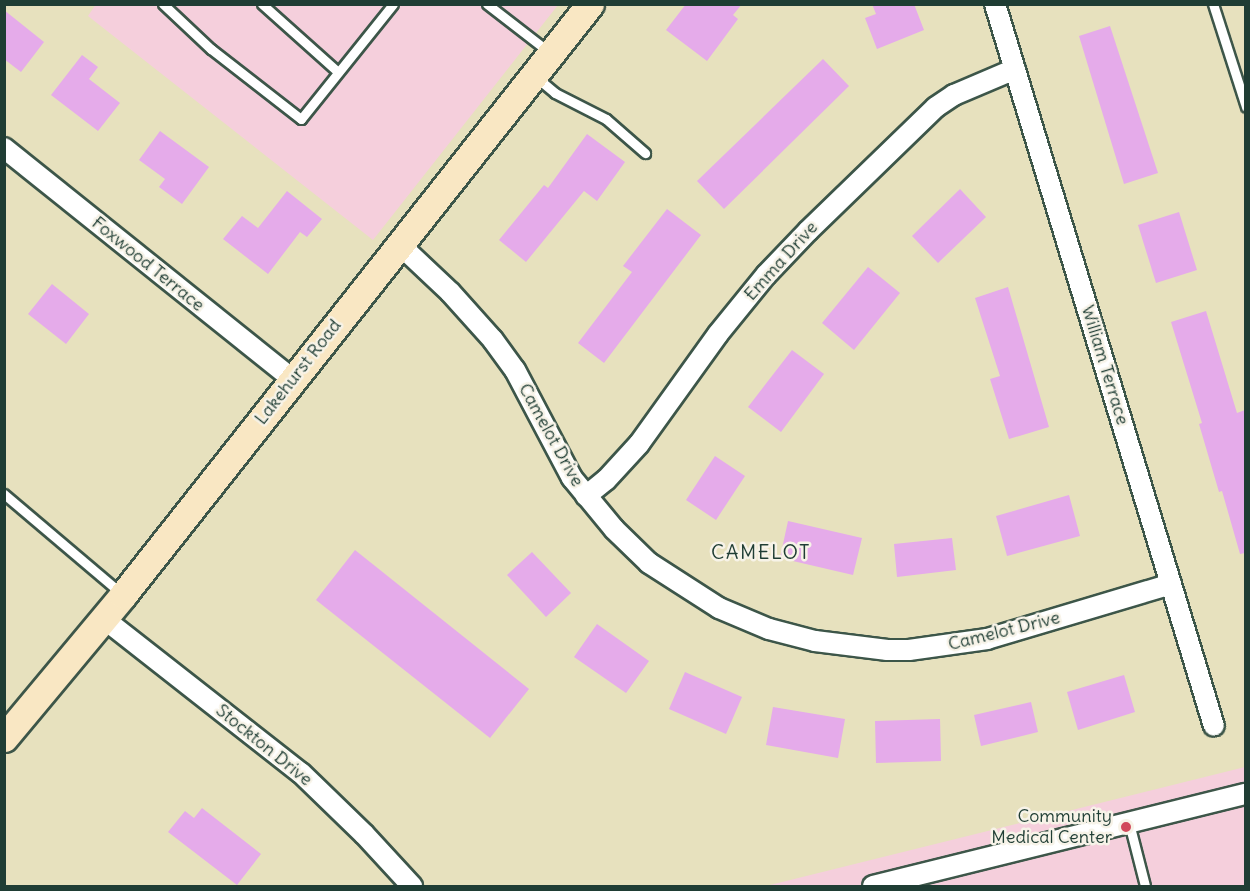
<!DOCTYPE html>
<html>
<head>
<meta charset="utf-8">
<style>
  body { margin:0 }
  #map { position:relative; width:1250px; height:891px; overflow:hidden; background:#e7e1be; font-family:Delius,sans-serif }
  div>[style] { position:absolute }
  .built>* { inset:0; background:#f5cfdc }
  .building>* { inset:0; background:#e5abea }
  .roads { filter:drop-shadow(2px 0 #3d5649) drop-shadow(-2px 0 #3d5649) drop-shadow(0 2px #3d5649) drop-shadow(0 -2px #3d5649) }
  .service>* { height:9px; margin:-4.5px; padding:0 4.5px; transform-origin:4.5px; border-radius:4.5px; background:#fff }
  .minor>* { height:20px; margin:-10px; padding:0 10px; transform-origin:10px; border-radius:10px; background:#fff }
  .secondary>* { height:27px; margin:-13.5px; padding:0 13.5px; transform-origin:13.5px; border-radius:13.5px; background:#f9e7c3 }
  .dots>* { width:16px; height:16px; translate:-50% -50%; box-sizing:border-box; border:3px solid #f7f3e8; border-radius:50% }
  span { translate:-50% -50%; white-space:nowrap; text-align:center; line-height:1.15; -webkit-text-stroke:5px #f7f3e8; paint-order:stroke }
  .street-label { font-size:18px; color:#1f3d34 }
  .poi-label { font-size:18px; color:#1f3d34 }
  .right { translate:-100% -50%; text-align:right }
  .neighbourhood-label { font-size:20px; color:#1f3d34; letter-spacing:1.5px }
  .frame { position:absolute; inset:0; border:6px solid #1f3d34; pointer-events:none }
</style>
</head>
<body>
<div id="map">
  <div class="built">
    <i style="clip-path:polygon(96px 4px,558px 5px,373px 240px,88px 16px)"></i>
    <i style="clip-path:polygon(1245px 767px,1245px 886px,766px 886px)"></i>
  </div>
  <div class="building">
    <i style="clip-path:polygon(686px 4px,742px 4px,733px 15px,738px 19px,707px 61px,666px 30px)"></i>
    <i style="clip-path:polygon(872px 4px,914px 4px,924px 30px,877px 49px,865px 18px,876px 14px)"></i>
    <i style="clip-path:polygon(4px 10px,44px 42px,21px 72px,4px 59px)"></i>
    <i style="clip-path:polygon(1110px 26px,1158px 173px,1124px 184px,1079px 36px)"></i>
    <i style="clip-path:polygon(82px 55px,98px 67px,89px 79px,120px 103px,98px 131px,51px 95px)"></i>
    <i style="clip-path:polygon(823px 59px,849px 86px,724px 209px,697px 181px)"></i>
    <i style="clip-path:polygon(160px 131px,209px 167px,182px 204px,159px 187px,165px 179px,139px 160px)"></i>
    <i style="clip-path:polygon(587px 134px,625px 162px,597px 201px,584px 191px,526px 262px,499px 240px,544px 185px,548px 188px)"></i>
    <i style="clip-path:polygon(960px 189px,986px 217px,938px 263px,912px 236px)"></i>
    <i style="clip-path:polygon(287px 191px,322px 219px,307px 237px,300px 232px,268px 274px,223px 239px,242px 216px,258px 228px)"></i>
    <i style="clip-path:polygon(667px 209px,701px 235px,604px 363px,578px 343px,632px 272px,623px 266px)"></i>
    <i style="clip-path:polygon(1179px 212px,1197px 270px,1156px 283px,1138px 225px)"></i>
    <i style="clip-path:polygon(868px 267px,900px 293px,854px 350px,822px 323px)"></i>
    <i style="clip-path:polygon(52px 284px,89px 314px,66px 344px,28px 314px)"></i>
    <i style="clip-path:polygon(1008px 287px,1049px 427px,1009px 439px,990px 379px,1000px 376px,975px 298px)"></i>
    <i style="clip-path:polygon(1206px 311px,1237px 413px,1245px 410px,1245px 553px,1240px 554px,1222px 491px,1219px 492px,1199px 424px,1202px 423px,1171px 322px)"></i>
    <i style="clip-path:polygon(792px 350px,824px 374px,781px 432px,748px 407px)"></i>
    <i style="clip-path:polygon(715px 456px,745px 476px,716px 520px,686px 500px)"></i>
    <i style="clip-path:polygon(1069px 495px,1080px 536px,1007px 556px,996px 516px)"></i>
    <i style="clip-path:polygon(788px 521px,862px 538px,853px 575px,780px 558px)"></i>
    <i style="clip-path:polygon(952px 538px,956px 570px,897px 577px,894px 544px)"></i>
    <i style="clip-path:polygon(355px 550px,529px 689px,490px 738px,316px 600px)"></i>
    <i style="clip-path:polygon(532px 552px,571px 593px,546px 617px,507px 575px)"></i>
    <i style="clip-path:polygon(597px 624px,649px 661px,626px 693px,574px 657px)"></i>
    <i style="clip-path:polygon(685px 672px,742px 697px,726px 734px,669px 709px)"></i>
    <i style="clip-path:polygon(1124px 675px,1135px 712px,1078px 730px,1067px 692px)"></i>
    <i style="clip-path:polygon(1031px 702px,1038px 732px,981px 746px,974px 715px)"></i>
    <i style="clip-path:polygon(773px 707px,845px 719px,838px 758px,766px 745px)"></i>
    <i style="clip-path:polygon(940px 719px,941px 761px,876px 763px,875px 721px)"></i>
    <i style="clip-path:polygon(202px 808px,261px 854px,237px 885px,168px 832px,185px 811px,194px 818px)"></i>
  </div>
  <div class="roads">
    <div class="service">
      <i style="left:163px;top:4px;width:66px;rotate:43.2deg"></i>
      <i style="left:211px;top:49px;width:114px;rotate:37.9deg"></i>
      <i style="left:301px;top:119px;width:147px;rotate:-51.3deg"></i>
      <i style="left:262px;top:4px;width:102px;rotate:41.8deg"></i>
      <i style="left:487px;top:4px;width:78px;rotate:37.7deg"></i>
      <i style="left:1213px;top:4px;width:108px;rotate:72.2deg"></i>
      <i style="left:536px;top:77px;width:25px;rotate:40deg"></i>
      <i style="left:555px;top:93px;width:57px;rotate:27deg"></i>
      <i style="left:606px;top:119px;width:52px;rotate:41.1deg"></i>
      <i style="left:4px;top:494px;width:155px;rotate:40.3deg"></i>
      <i style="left:1129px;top:823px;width:65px;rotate:75.7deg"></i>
    </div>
    <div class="minor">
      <i style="left:995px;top:4px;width:754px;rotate:73.13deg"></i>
      <i style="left:4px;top:148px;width:369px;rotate:38.7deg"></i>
      <i style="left:399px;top:244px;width:70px;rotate:43.3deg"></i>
      <i style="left:450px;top:292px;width:64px;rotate:48.1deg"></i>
      <i style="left:493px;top:340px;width:37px;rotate:54deg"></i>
      <i style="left:515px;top:370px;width:122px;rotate:62.2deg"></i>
      <i style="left:572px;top:478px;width:66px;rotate:50.5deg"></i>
      <i style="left:614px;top:529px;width:49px;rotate:44.2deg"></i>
      <i style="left:649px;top:563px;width:83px;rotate:32.7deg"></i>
      <i style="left:719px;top:608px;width:54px;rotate:22.8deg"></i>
      <i style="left:769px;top:629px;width:48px;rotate:14.6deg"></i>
      <i style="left:815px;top:641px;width:73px;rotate:7.1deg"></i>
      <i style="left:887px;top:650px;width:22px"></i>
      <i style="left:909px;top:650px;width:79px;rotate:-8deg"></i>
      <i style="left:987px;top:639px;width:192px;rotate:-16.6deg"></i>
      <i style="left:586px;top:496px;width:26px;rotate:-39deg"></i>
      <i style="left:606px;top:480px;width:49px;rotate:-47.5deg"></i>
      <i style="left:639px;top:444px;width:135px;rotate:-54.3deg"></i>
      <i style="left:718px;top:334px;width:76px;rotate:-50.9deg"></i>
      <i style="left:766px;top:275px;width:61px;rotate:-46.3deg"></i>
      <i style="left:808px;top:231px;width:178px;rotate:-44.1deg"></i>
      <i style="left:936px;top:107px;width:22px;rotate:-34deg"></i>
      <i style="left:954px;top:95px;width:66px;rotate:-23.1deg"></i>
      <i style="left:103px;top:618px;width:251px;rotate:38.1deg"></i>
      <i style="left:301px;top:773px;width:88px;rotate:44.1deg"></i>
      <i style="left:364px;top:834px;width:71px;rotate:47.3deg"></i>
      <i style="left:873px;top:886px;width:384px;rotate:-13.9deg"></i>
    </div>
    <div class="secondary">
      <i style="left:4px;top:738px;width:186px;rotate:-50.2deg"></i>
      <i style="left:123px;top:595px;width:753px;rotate:-51.68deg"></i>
    </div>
  </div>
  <div class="dots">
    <i style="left:1126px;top:827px;background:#d1495b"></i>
  </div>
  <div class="street-label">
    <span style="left:781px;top:261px;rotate:-48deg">Emma Drive</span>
    <span style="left:148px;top:264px;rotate:39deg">Foxwood Terrace</span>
    <span style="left:1105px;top:365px;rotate:73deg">William Terrace</span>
    <span style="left:298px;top:372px;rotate:-52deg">Lakehurst Road</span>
    <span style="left:551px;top:435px;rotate:61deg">Camelot Drive</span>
    <span style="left:1004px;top:631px;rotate:-14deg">Camelot Drive</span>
    <span style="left:264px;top:745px;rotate:39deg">Stockton Drive</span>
  </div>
  <div class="poi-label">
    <span class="right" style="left:1112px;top:827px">Community<br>Medical Center</span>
  </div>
  <div class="neighbourhood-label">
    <span style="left:761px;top:551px">CAMELOT</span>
  </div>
  <div class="frame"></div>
</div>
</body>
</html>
